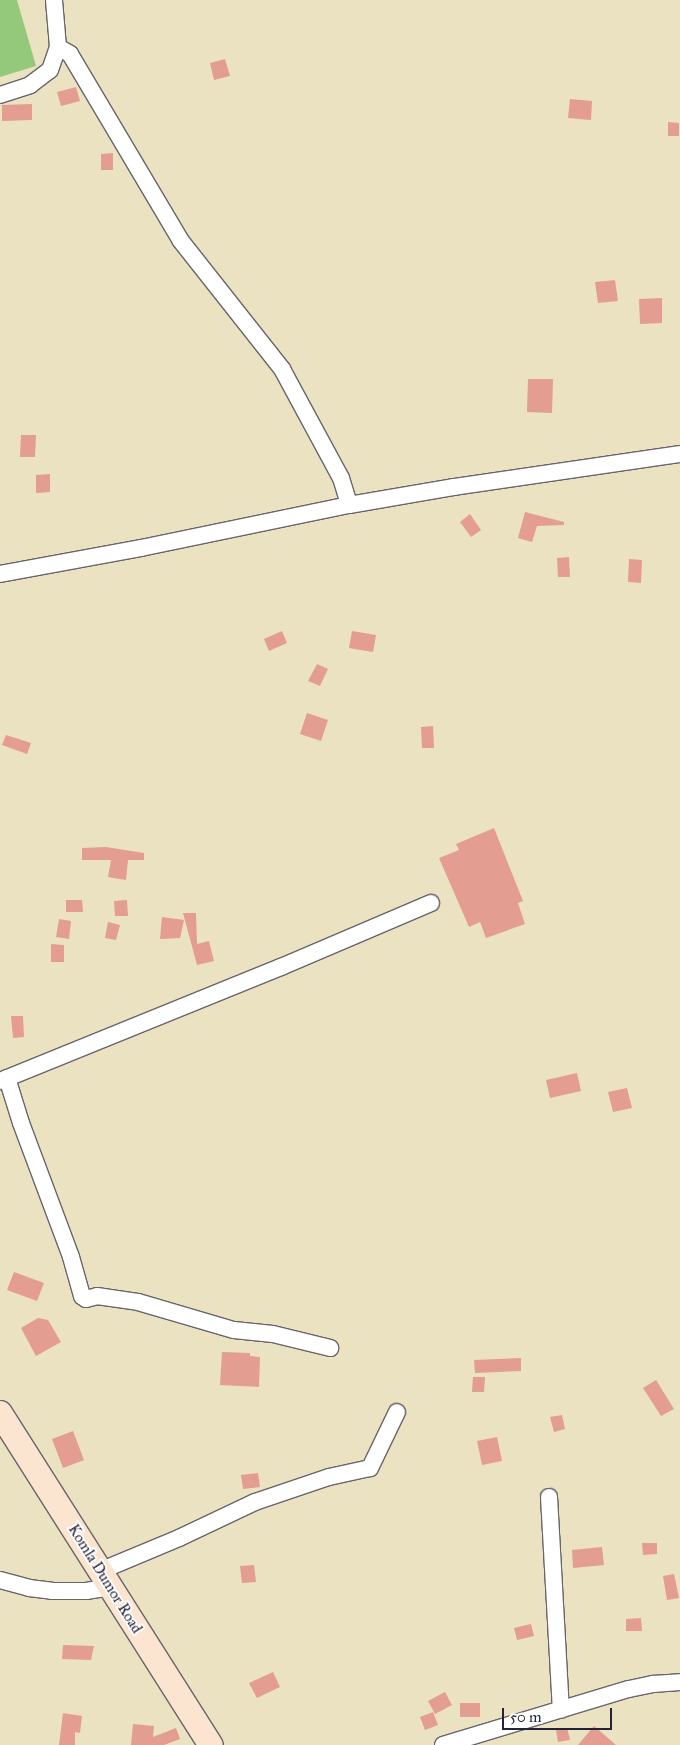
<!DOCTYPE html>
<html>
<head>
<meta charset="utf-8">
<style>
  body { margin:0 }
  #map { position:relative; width:680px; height:1745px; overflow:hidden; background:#ebe2c1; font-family:"IM FELL Great Primer",serif }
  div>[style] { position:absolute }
  .green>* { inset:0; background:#94c87a }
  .building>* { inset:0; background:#e49d91 }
  .roads { filter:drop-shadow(1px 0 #68656a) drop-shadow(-1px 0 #68656a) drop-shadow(0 1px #68656a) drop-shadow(0 -1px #68656a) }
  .street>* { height:16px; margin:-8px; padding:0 8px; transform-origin:8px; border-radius:8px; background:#fff }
  .secondary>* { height:24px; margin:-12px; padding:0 12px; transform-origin:12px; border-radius:12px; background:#fce5d0 }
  span { translate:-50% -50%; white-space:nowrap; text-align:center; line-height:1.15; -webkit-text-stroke:4px #fff; paint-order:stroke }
  .street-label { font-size:15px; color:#22223b }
  .scale { position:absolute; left:502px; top:1708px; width:110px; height:22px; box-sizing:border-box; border:2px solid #22223b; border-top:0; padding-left:6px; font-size:15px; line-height:18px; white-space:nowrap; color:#22223b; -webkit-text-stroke:4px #fff; paint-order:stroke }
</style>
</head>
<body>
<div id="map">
  <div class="green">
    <i style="clip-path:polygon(0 0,17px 0,36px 66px,0 77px)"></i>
  </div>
  <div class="building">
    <i style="clip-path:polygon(225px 59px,230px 76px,214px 80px,210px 63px)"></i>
    <i style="clip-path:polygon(76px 87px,80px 101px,61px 106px,57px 92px)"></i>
    <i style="clip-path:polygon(570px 99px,592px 101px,591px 120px,568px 118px)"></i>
    <i style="clip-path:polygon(32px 104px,32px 120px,2px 121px,2px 105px)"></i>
    <i style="clip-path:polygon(668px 122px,679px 123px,679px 136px,668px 136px)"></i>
    <i style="clip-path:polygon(113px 153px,113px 170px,101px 170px,101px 154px)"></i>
    <i style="clip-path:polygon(615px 280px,618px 301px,598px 303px,595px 282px)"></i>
    <i style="clip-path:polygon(662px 298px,662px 323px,640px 324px,639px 299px)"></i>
    <i style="clip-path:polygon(528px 379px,553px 379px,552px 413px,527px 412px)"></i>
    <i style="clip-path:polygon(21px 435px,36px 435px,35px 457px,20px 457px)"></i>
    <i style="clip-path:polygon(50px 474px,50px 492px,36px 493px,36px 475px)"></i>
    <i style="clip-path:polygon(525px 512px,564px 522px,564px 525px,537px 526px,532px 542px,518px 538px)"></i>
    <i style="clip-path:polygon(470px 514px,481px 530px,471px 537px,460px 522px)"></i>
    <i style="clip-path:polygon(569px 557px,570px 577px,558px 577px,557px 558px)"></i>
    <i style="clip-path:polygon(629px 559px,642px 560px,641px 583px,628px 582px)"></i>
    <i style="clip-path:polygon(282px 631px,287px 643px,269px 651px,264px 639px)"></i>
    <i style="clip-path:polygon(352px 631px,376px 635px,373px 652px,349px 648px)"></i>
    <i style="clip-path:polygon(317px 664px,328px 669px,320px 686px,308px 681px)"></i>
    <i style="clip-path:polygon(307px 713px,328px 720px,321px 741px,300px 734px)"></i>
    <i style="clip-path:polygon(433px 726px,434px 748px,422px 748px,421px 727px)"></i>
    <i style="clip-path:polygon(6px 735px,31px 743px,27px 754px,2px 745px)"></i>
    <i style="clip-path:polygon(494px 828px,523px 901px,518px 903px,525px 924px,486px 938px,480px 922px,469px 927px,439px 858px,459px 850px,456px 844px)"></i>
    <i style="clip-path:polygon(106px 847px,144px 853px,144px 860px,128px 860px,126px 880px,108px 877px,111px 860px,82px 860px,82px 848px)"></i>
    <i style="clip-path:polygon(66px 900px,82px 900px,83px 912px,66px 912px)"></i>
    <i style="clip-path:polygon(127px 900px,128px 916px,115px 916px,114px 901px)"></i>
    <i style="clip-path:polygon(183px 913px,196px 913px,197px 944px,209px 941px,214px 961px,197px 965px)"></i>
    <i style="clip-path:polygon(162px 917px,184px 920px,180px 938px,160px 939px)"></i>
    <i style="clip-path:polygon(59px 919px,71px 921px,69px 939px,56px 937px)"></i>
    <i style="clip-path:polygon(108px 922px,120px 925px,116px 940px,105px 938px)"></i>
    <i style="clip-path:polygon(51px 944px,64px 945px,64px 962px,51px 962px)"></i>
    <i style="clip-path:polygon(11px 1016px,23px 1016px,24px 1037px,13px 1038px)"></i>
    <i style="clip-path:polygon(577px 1073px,581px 1091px,550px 1098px,546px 1080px)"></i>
    <i style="clip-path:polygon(627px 1088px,632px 1108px,613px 1112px,608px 1092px)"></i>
    <i style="clip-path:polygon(14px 1272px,44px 1283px,37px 1301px,7px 1290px)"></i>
    <i style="clip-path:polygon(38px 1318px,48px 1320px,61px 1342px,36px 1356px,21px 1328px)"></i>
    <i style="clip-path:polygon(222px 1352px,250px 1353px,250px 1356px,260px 1357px,259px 1387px,220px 1385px)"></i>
    <i style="clip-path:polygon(521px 1358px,521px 1371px,475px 1373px,474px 1360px)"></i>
    <i style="clip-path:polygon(473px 1377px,485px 1377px,484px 1392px,472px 1392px)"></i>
    <i style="clip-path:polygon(656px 1380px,674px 1409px,661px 1416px,643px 1388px)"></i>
    <i style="clip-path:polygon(562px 1415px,565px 1429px,554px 1432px,550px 1417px)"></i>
    <i style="clip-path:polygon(73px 1431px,84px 1460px,63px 1468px,52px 1439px)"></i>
    <i style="clip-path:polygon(497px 1437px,502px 1461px,482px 1465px,477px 1441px)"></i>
    <i style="clip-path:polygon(258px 1473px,260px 1487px,243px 1489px,241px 1475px)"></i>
    <i style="clip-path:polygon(642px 1543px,657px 1543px,657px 1554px,643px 1555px)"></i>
    <i style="clip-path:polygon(602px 1547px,604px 1565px,573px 1568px,572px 1550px)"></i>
    <i style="clip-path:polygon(254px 1565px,256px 1582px,242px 1583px,240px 1566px)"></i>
    <i style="clip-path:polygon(674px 1574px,679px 1598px,667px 1600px,663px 1576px)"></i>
    <i style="clip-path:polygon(641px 1618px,642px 1631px,626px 1631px,626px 1619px)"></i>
    <i style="clip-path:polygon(531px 1624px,534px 1636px,517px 1640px,514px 1628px)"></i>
    <i style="clip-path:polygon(63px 1645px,94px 1646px,91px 1660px,62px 1659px)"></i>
    <i style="clip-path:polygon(273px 1672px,280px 1687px,257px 1698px,249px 1683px)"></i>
    <i style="clip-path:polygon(445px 1692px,452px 1705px,435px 1714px,428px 1701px)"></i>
    <i style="clip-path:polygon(460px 1703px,480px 1703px,480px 1717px,460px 1717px)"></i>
    <i style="clip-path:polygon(433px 1712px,438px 1725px,425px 1730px,420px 1717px)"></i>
    <i style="clip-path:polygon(63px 1713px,82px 1716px,80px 1733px,75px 1732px,75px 1745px,59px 1745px)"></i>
    <i style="clip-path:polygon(133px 1724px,154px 1726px,153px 1737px,176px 1728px,180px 1739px,164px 1745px,131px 1745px)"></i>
    <i style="clip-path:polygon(594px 1726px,616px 1745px,578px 1745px)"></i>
    <i style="clip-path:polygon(567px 1728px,570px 1740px,558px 1742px,556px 1730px)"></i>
  </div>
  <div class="roads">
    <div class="street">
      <i style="left:58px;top:47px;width:14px;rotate:30deg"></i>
      <i style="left:70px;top:54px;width:217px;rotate:59.3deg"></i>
      <i style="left:181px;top:241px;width:163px;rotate:51.7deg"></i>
      <i style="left:282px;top:369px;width:124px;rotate:61.6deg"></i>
      <i style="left:341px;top:478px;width:28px;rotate:73deg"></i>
      <i style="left:0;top:95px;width:32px;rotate:-18deg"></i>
      <i style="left:30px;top:85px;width:25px;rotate:-37deg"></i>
      <i style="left:50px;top:70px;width:24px;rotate:-71deg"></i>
      <i style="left:58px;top:47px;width:47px;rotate:-94.9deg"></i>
      <i style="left:0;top:574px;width:143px;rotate:-10.4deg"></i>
      <i style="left:141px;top:548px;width:212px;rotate:-11.7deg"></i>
      <i style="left:349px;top:505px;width:107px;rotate:-9.7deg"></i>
      <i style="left:454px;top:487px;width:228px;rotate:-8.3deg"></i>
      <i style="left:7px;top:1078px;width:47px;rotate:72.7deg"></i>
      <i style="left:21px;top:1123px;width:143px;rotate:69.5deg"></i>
      <i style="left:71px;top:1257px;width:41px;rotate:74.2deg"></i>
      <i style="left:82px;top:1296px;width:5px;rotate:37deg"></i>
      <i style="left:86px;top:1299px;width:11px;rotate:-15deg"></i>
      <i style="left:97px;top:1296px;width:41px;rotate:8.3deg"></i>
      <i style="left:138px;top:1302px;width:100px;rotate:16.3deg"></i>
      <i style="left:234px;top:1330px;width:39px;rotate:6deg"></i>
      <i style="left:273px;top:1334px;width:59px;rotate:13.8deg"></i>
      <i style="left:0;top:1081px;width:303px;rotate:-22.1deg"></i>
      <i style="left:281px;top:967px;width:163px;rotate:-23.1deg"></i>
      <i style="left:549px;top:1497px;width:213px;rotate:86.8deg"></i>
      <i style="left:100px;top:1571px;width:86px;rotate:-22.7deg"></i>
      <i style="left:179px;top:1538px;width:84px;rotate:-25.3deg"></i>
      <i style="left:255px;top:1502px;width:78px;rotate:-18.7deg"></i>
      <i style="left:329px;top:1477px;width:42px;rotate:-12.4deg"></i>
      <i style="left:370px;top:1468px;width:62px;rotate:-64.3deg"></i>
      <i style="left:0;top:1580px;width:30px;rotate:15deg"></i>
      <i style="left:29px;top:1588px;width:23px;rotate:7deg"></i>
      <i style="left:52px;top:1591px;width:34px"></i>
      <i style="left:86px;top:1591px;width:24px;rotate:-9deg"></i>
      <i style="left:443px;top:1745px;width:194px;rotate:-16.8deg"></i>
      <i style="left:629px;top:1689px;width:25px;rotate:-12deg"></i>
      <i style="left:653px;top:1684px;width:27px;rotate:-4deg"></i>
    </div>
    <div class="secondary">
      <i style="left:0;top:1413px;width:393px;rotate:57.6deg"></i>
    </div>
  </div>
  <div class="street-label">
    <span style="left:105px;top:1579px;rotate:58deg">Komla Dumor Road</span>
  </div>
  <div class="scale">50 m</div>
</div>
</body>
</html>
